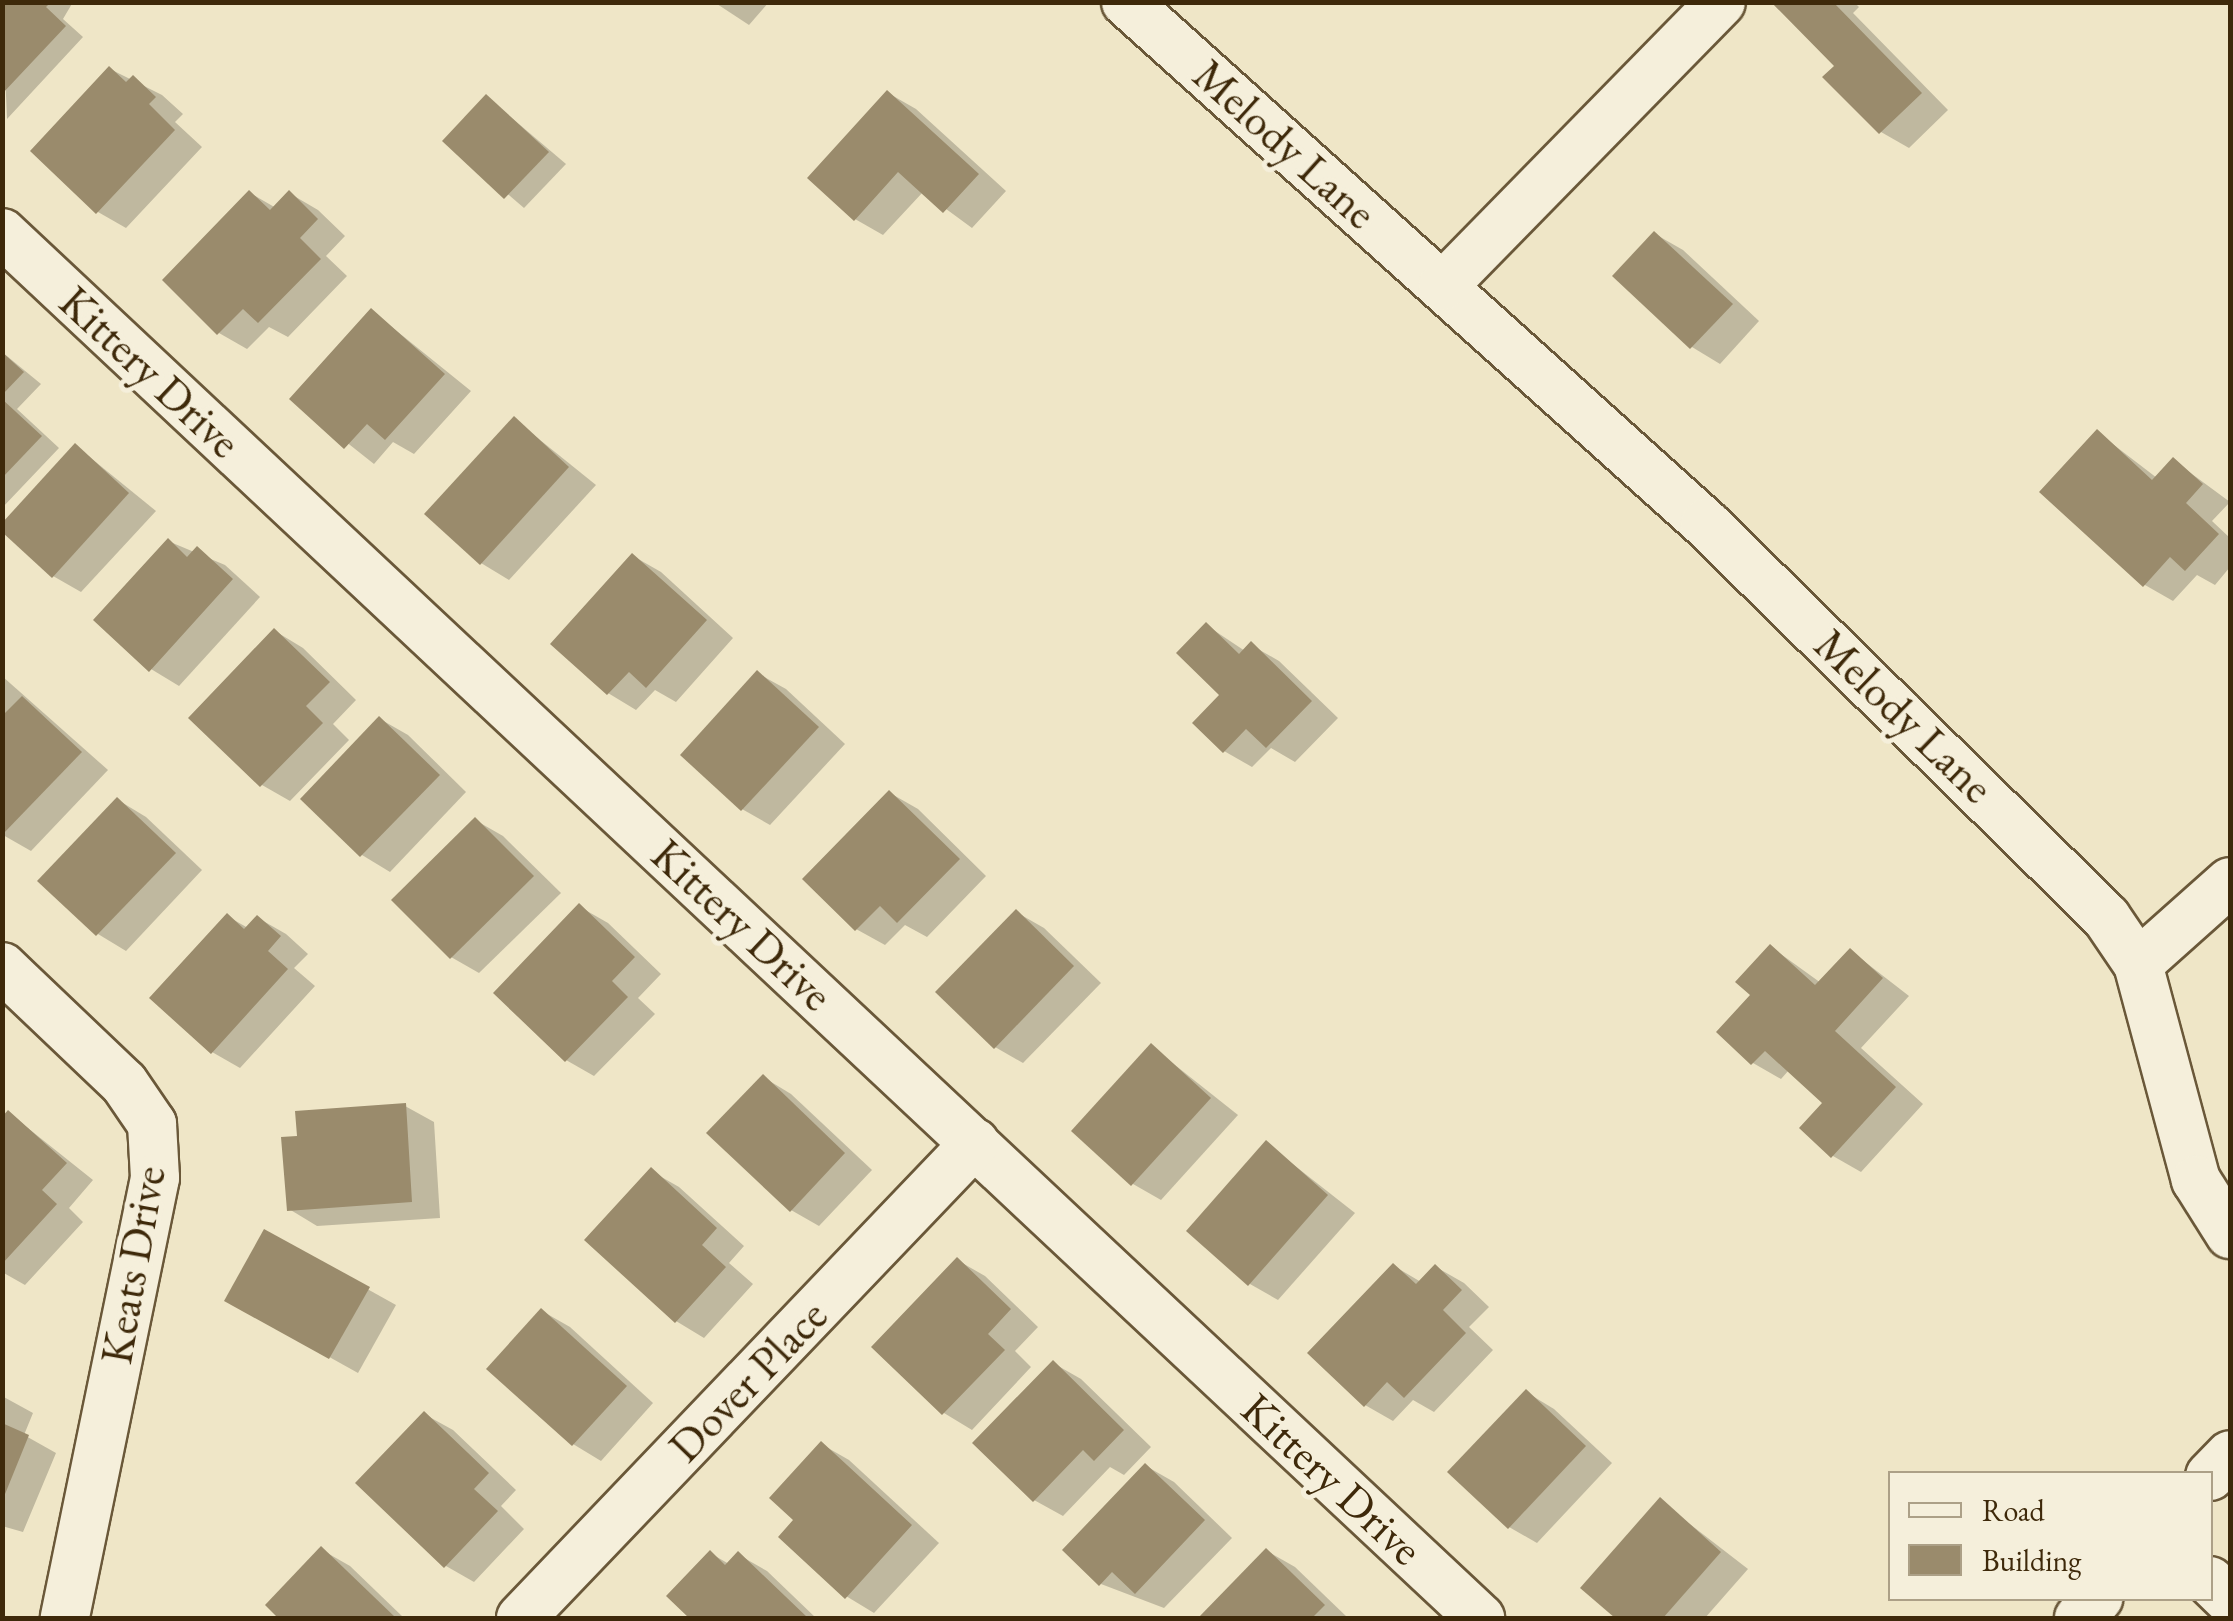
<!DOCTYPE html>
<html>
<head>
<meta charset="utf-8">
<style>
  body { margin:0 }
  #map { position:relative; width:2233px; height:1621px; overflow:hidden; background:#efe6c7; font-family:"EB Garamond",serif }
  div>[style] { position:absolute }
  .shadow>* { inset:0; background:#0003 }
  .building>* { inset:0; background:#9a8b6c }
  .roads { filter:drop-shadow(2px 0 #6a5839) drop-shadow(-2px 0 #6a5839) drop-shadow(0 2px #6a5839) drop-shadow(0 -2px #6a5839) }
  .minor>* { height:48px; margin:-24px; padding:0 24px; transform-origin:24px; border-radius:24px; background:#f5efdb }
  span { translate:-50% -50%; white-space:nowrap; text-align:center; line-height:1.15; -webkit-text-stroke:10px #f5efdb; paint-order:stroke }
  .street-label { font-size:45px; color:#3e290a }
  .frame { position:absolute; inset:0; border:5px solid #3e290a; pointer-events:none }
  .legend { position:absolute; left:1888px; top:1471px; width:325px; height:130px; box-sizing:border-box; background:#f5efdb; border:2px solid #aca087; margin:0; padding:12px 18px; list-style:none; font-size:30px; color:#3e290a }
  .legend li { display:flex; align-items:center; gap:20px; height:50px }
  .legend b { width:50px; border:2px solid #aca087 }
</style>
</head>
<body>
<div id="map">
  <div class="shadow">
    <i style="clip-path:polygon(2px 2px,73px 2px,63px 19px,83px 37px,7px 119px)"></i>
    <i style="clip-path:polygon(714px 2px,769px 2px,749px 25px)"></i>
    <i style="clip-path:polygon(1775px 2px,1854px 2px,1859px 7px,1853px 13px,1948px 110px,1909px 148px,1881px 132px,1837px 66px)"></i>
    <i style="clip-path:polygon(110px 69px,162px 95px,183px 114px,175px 122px,202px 147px,126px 228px,98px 212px)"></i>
    <i style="clip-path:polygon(888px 93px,916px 109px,1006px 191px,972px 228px,923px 192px,883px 235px,855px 219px)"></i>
    <i style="clip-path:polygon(487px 97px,566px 164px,524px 208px,446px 141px)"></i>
    <i style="clip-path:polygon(250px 193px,276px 208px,289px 193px,318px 210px,345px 236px,326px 256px,347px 276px,288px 337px,269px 327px,247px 349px,219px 333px)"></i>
    <i style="clip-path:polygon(1655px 234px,1683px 250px,1759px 321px,1720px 364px,1692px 347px,1615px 276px)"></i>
    <i style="clip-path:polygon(372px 311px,471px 391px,414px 454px,393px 442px,374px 464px,292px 399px)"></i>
    <i style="clip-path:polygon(2px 352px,41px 384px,17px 409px,59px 448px,2px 508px)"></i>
    <i style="clip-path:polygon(514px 419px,596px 485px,509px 580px,481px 563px)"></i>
    <i style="clip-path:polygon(2097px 432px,2157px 478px,2173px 460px,2230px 502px,2212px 521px,2230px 538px,2230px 567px,2215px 585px,2197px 575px,2173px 601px,2145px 585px)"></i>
    <i style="clip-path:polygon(76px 446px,156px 511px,81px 592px,53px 576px)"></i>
    <i style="clip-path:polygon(168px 541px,225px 565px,260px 597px,179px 686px,151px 669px)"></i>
    <i style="clip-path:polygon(633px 556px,661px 572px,733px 638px,676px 702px,655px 690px,636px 710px,608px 693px)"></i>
    <i style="clip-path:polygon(1206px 625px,1245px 651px,1251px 645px,1279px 661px,1338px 718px,1295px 762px,1271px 748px,1252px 767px,1224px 751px,1223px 695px)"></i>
    <i style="clip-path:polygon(275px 631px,303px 648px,356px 700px,333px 724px,349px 740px,290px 801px,262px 785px)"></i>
    <i style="clip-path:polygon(757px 673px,786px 689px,845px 744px,770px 825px,742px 809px)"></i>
    <i style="clip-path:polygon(2px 676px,108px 770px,31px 851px,3px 835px)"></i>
    <i style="clip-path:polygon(380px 719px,408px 735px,466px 792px,390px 872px,362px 855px,303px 799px)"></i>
    <i style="clip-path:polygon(890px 793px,918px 809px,986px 876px,927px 937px,905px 925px,885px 945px,856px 929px)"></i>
    <i style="clip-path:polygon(118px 800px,146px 817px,202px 870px,126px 951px,98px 934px,41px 881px)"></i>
    <i style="clip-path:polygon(475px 820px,503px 836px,561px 893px,479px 973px,451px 957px)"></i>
    <i style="clip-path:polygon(580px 907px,608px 923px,661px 974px,638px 998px,655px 1014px,594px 1076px,566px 1060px)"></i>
    <i style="clip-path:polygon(1016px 912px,1044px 928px,1101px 983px,1023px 1063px,995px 1047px)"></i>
    <i style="clip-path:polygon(227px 916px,248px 928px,258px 918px,286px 934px,308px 954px,294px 968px,315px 986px,240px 1068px,212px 1052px)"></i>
    <i style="clip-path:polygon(1771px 947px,1821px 983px,1851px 951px,1909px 996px,1861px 1048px,1923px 1104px,1861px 1172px,1833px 1156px,1825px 1103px,1789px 1070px,1781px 1079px,1753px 1063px,1753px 994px)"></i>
    <i style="clip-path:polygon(1151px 1046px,1238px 1115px,1161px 1200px,1133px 1184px)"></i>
    <i style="clip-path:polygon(763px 1077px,791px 1094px,872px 1170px,819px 1226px,791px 1210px)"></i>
    <i style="clip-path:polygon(405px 1106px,434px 1122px,440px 1218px,317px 1226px,289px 1209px)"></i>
    <i style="clip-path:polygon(9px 1113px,93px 1180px,69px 1208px,83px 1222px,25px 1285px,2px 1272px,2px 1120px)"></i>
    <i style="clip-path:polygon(1267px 1144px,1355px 1213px,1278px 1300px,1250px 1284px)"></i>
    <i style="clip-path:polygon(651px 1171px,679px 1187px,744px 1246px,729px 1263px,753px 1284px,704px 1338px,676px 1321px)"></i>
    <i style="clip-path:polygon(265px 1232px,396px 1305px,358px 1373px,227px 1300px)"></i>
    <i style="clip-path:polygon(957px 1260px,985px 1276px,1038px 1327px,1015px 1351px,1031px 1367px,972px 1430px,944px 1413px,874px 1347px)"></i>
    <i style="clip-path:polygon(1394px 1266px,1421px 1282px,1436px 1267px,1464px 1283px,1489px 1307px,1469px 1327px,1493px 1350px,1434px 1412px,1413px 1400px,1393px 1421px,1365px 1405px)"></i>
    <i style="clip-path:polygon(542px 1311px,570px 1327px,653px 1403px,601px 1461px,573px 1444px)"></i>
    <i style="clip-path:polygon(1053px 1363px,1081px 1379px,1151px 1447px,1124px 1475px,1110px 1467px,1063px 1516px,1034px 1500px)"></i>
    <i style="clip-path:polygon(1526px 1392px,1554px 1409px,1612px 1463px,1537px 1543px,1509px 1527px)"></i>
    <i style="clip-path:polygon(2px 1396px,33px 1413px,24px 1435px,56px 1453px,23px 1532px,2px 1526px)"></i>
    <i style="clip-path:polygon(424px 1414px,453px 1430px,516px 1490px,501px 1506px,524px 1529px,474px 1582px,446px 1566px)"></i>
    <i style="clip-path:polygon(821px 1444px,849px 1460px,939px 1543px,874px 1613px,846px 1596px,797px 1520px)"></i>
    <i style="clip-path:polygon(1146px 1466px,1174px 1482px,1232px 1538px,1164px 1608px,1101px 1584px)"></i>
    <i style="clip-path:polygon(1660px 1501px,1748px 1569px,1705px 1618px,1619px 1618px,1584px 1588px)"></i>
    <i style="clip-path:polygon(322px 1550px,350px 1566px,404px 1618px,281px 1618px,268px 1605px)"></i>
    <i style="clip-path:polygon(1267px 1551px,1295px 1567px,1348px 1618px,1202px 1618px)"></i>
    <i style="clip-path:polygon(710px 1553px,729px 1564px,739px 1555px,767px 1571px,816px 1618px,693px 1618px,669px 1596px)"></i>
  </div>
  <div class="building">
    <i style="clip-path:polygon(2px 2px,51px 2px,46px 7px,66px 26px,2px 94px)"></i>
    <i style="clip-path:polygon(1771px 2px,1833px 2px,1922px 93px,1879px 134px,1822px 77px,1834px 66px)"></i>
    <i style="clip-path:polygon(109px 66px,126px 82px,133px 75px,156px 97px,149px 104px,175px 130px,96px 214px,30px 151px)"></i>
    <i style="clip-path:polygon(887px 90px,979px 174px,943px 213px,898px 172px,854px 221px,807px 178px)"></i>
    <i style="clip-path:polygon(486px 94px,549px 152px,504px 199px,442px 141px)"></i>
    <i style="clip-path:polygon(249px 190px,270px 210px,289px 190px,318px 219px,300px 238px,321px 259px,258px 323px,243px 309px,217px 335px,162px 280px)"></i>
    <i style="clip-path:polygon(1654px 231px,1733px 304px,1690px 349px,1612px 276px)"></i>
    <i style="clip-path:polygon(371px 308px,445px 374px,385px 440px,367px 424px,344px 449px,289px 399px)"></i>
    <i style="clip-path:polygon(2px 352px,24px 372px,2px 395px)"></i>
    <i style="clip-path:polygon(2px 399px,42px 436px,2px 478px)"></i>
    <i style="clip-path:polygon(514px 416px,569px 467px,480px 565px,424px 514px)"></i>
    <i style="clip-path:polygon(2097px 429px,2152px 480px,2173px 457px,2203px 484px,2186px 503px,2219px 534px,2185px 571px,2170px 557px,2143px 587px,2039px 492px)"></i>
    <i style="clip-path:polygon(75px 443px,129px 493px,52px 578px,2px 532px,2px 523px)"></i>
    <i style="clip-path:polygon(168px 538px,187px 557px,197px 546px,233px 579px,149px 672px,93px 620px)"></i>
    <i style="clip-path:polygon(632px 553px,707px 620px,646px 688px,629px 672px,607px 695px,550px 644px)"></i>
    <i style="clip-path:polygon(1206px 622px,1239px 654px,1251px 641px,1312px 701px,1266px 748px,1246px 729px,1223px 753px,1192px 723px,1219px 695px,1176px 653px)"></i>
    <i style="clip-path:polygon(274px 628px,330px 682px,306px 706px,323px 723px,260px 787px,188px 718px)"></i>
    <i style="clip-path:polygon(757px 670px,819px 727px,741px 811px,680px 755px)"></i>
    <i style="clip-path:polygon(22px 696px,82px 752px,2px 835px,2px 716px)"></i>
    <i style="clip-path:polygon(379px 716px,440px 775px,360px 857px,300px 799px)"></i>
    <i style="clip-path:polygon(889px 790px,960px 859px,897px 923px,880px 906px,855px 931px,802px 879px)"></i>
    <i style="clip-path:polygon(117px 797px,176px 853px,96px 936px,37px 881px)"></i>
    <i style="clip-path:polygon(475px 817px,534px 876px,450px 959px,391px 900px)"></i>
    <i style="clip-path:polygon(579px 903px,635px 957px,612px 981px,628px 997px,565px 1062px,493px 993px)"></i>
    <i style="clip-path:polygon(1016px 909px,1074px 966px,994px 1049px,935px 992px)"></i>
    <i style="clip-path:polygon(227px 913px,244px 929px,257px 915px,281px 936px,268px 951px,288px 969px,211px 1054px,149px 998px)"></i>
    <i style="clip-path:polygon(1770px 944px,1815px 985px,1850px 948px,1883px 978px,1835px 1031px,1896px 1087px,1831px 1158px,1799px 1128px,1822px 1103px,1765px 1051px,1751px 1065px,1716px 1032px,1750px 995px,1735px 982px)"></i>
    <i style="clip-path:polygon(1151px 1043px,1211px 1098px,1131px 1186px,1071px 1131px)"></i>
    <i style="clip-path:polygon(763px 1074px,845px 1153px,790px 1212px,706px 1133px)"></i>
    <i style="clip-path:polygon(406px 1103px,412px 1202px,287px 1211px,281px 1137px,297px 1136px,295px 1111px)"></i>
    <i style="clip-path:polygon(8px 1110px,67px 1163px,42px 1190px,57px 1204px,2px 1264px,2px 1117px)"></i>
    <i style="clip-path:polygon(1266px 1140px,1328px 1195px,1248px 1286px,1186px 1231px)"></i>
    <i style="clip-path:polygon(651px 1167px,717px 1228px,702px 1245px,726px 1267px,675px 1323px,584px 1240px)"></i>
    <i style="clip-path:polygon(264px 1229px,370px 1287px,329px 1359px,224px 1301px)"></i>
    <i style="clip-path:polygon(957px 1257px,1011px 1309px,988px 1334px,1005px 1350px,942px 1415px,871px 1347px)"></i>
    <i style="clip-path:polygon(1393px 1263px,1416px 1284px,1435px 1264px,1462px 1290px,1443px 1310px,1466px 1333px,1404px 1398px,1387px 1382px,1364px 1407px,1307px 1353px)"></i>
    <i style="clip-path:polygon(541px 1308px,627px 1386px,572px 1446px,486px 1369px)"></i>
    <i style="clip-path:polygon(1053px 1360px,1124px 1430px,1094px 1461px,1083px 1450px,1033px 1502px,972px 1443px)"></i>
    <i style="clip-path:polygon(1526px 1389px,1586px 1446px,1508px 1529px,1447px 1472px)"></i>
    <i style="clip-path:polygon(424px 1411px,489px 1473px,474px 1489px,498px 1511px,444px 1568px,355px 1483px)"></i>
    <i style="clip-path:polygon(2px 1423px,29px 1435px,3px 1499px,2px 1499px)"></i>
    <i style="clip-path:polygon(821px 1441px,912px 1525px,845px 1599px,778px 1537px,793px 1520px,769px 1498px)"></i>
    <i style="clip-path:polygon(1145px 1463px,1205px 1520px,1135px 1594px,1112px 1572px,1099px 1586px,1062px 1550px)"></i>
    <i style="clip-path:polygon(1660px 1497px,1721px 1552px,1663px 1618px,1615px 1618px,1580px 1588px)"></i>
    <i style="clip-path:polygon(321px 1546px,396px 1618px,278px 1618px,265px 1605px)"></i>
    <i style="clip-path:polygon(1266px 1548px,1325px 1605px,1312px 1618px,1198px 1618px)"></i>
    <i style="clip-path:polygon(710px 1550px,725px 1565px,738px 1551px,808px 1618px,689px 1618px,666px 1596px)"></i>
  </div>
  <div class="roads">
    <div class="minor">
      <i style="left:1126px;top:2px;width:779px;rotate:41.98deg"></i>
      <i style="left:1705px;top:523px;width:562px;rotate:44.5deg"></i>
      <i style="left:2106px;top:917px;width:57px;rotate:55.8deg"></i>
      <i style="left:2138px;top:964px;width:224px;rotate:75deg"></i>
      <i style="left:2196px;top:1180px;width:64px;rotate:57.8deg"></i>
      <i style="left:2px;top:233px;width:2026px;rotate:43.14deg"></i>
      <i style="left:1443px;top:286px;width:397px;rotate:-45.6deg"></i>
      <i style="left:2138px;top:964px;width:123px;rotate:-41.7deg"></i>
      <i style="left:2px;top:967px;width:168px;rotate:43.6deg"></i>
      <i style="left:124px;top:1083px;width:50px;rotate:55.7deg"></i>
      <i style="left:152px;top:1124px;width:54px;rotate:86.8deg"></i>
      <i style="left:155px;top:1178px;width:449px;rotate:101.6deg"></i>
      <i style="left:2210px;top:1476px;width:29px;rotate:-46deg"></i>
      <i style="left:2210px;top:1581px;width:28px;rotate:44deg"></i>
      <i style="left:521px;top:1618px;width:657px;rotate:-46.29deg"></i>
      <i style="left:2079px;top:1618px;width:28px;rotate:-46deg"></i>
    </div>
  </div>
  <div class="street-label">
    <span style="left:1285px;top:144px;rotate:42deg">Melody Lane</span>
    <span style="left:150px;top:372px;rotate:43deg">Kittery Drive</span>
    <span style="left:1904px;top:716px;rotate:44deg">Melody Lane</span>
    <span style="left:742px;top:925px;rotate:43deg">Kittery Drive</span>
    <span style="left:133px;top:1265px;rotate:-80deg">Keats Drive</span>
    <span style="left:748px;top:1381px;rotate:-46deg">Dover Place</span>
    <span style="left:1332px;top:1479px;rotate:43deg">Kittery Drive</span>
  </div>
  <div class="frame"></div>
  <ul class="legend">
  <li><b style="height:12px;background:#f5efdb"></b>Road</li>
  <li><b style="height:28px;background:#9a8b6c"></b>Building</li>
  </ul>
</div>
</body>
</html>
